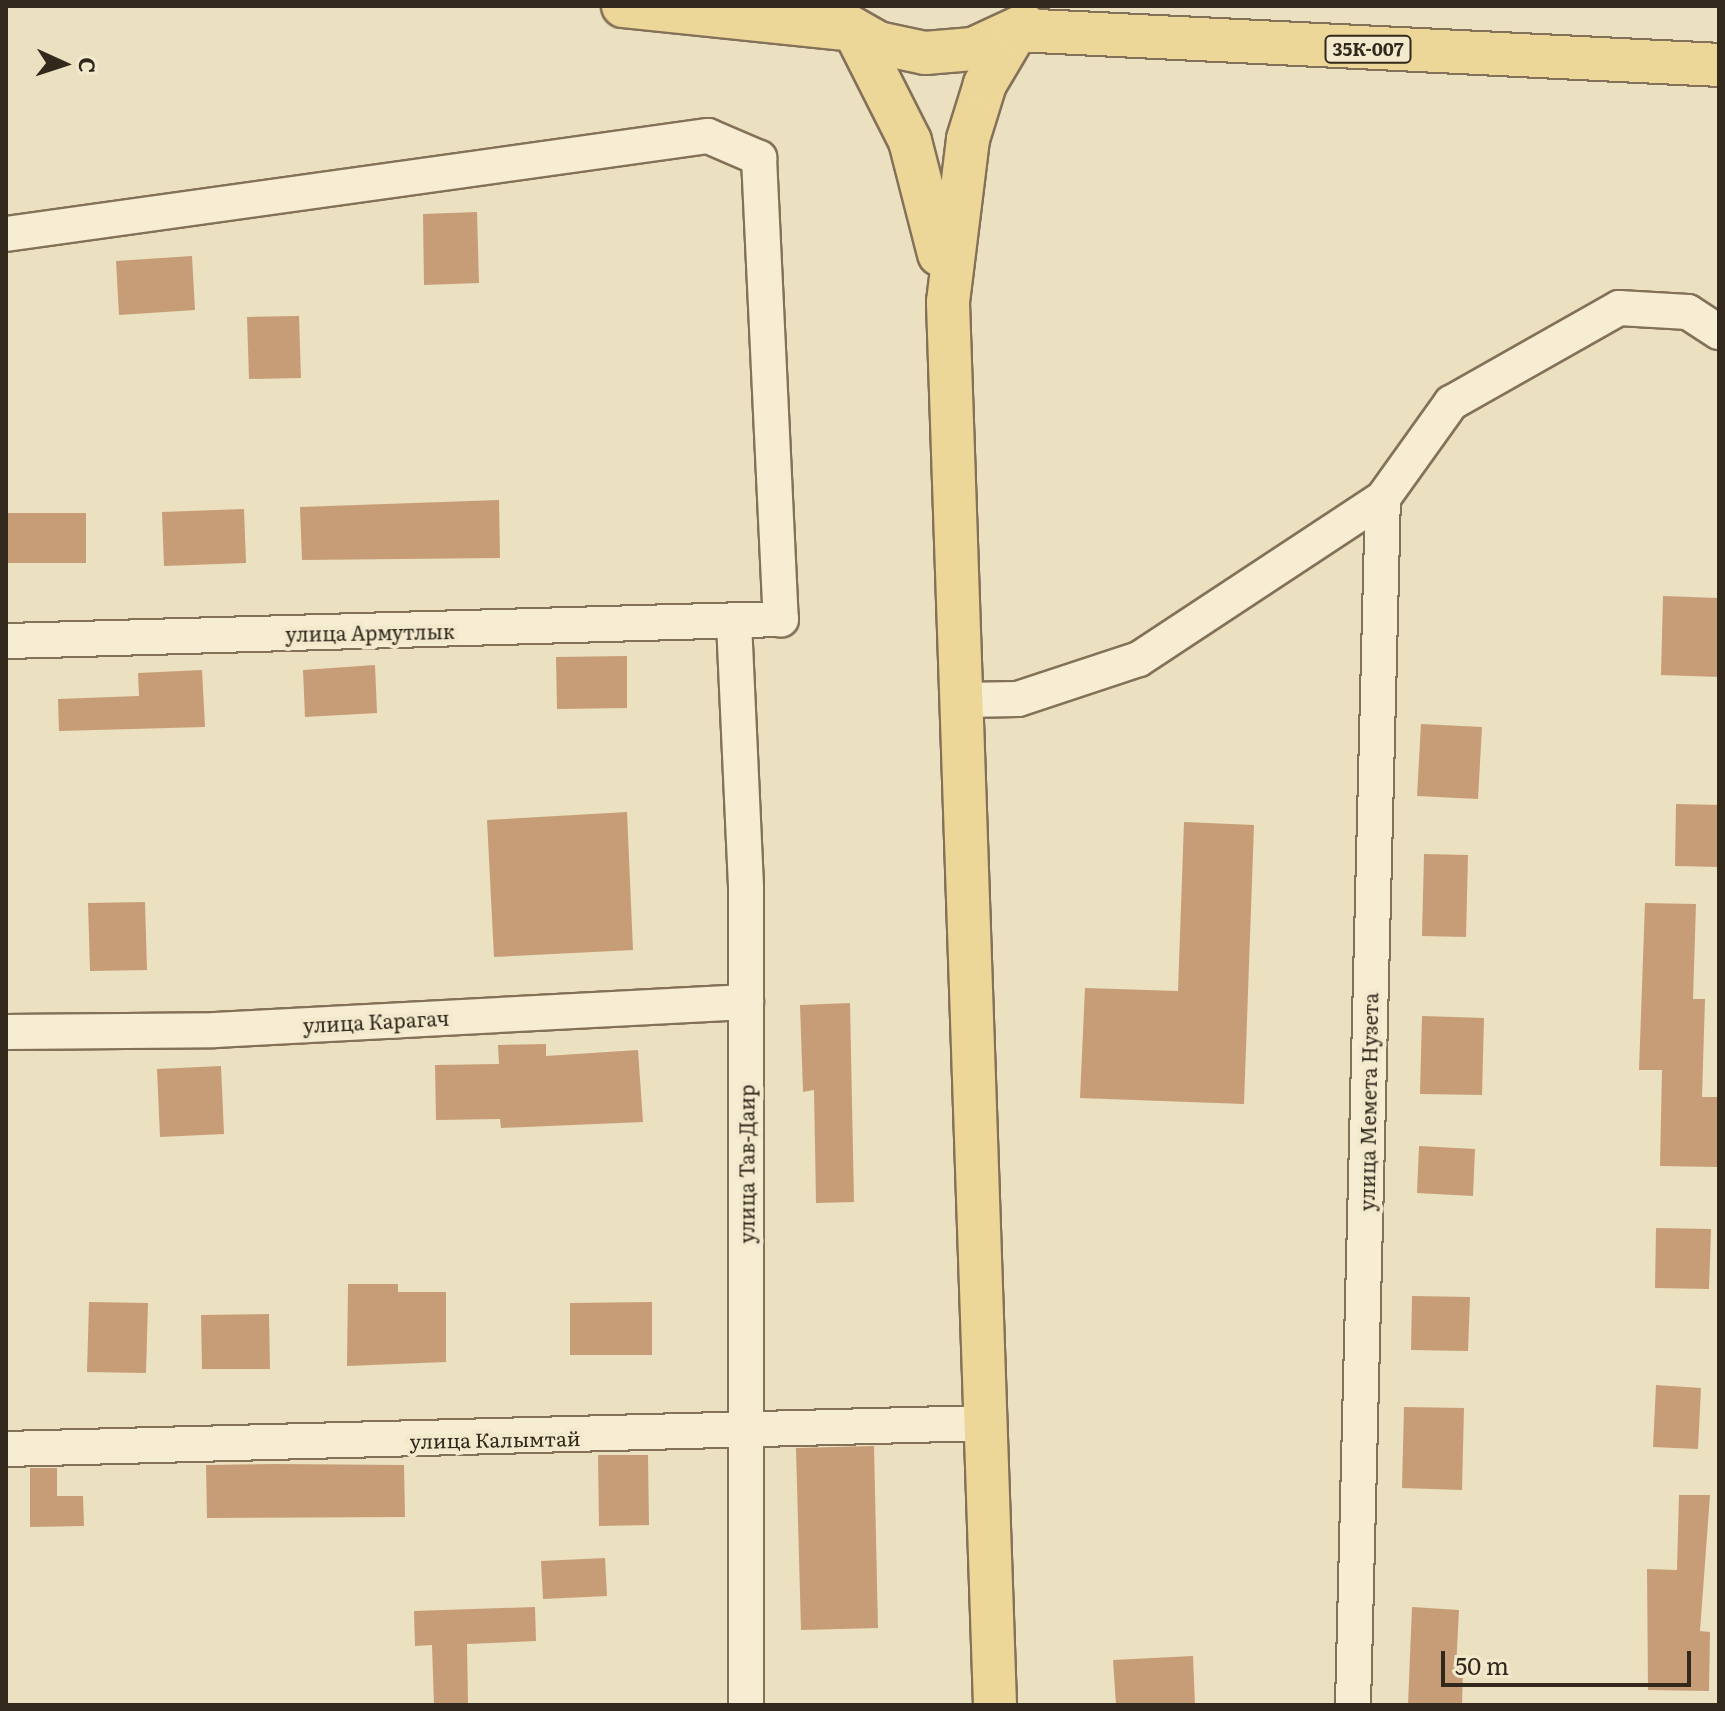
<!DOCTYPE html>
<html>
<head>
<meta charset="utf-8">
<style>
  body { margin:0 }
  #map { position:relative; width:1725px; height:1711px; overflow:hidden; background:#ebe0bf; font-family:Literata,serif }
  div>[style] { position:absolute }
  .building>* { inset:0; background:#c79d77 }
  .roads { filter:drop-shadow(2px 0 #837159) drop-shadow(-2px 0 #837159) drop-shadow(0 2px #837159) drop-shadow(0 -2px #837159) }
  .minor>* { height:34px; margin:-17px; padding:0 17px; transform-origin:17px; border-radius:17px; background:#f6edd2 }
  .major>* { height:42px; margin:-21px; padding:0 21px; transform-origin:21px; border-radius:21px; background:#edd798 }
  span { translate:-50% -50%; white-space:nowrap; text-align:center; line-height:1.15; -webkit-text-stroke:8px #f3eace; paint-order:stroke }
  .shield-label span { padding:2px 6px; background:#f3eace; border:2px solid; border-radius:6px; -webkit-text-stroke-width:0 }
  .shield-label { font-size:18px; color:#33281c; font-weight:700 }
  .street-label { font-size:20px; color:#33281c }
  .frame { position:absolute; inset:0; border:8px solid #33281c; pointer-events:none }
  .north { position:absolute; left:24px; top:24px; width:80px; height:80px; -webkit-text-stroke:6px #f3eace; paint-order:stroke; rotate:93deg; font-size:22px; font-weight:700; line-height:32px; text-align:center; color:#33281c }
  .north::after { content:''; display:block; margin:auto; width:28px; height:36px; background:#33281c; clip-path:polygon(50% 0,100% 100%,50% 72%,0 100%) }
  .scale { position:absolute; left:1441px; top:1651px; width:250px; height:36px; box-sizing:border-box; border:4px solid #33281c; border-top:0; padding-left:10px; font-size:24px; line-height:28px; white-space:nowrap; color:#33281c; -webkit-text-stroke:6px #f3eace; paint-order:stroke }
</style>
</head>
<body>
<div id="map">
  <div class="building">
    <i style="clip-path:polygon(477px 212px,479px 283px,424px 285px,423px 214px)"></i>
    <i style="clip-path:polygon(192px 256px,195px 310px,119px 315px,116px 261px)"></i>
    <i style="clip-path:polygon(299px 316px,301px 378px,249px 379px,247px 317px)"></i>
    <i style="clip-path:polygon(499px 500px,500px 558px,302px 560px,300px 507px)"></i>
    <i style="clip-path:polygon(244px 509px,246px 563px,164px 566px,162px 512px)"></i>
    <i style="clip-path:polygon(6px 513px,86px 513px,86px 563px,6px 563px)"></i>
    <i style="clip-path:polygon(1663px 596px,1719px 598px,1719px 677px,1661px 675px)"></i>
    <i style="clip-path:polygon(627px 656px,627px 708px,557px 709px,556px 657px)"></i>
    <i style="clip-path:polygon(375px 665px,377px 713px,305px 717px,303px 670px)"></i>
    <i style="clip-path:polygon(202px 670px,205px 727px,59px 731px,58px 699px,139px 696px,138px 673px)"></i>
    <i style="clip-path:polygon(1421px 724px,1482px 727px,1478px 799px,1417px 796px)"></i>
    <i style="clip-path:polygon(1676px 804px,1719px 805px,1719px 867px,1675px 866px)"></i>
    <i style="clip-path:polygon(627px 812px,633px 950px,494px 957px,487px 820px)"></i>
    <i style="clip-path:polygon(1184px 822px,1254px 825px,1244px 1104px,1080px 1098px,1085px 988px,1178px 991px)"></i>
    <i style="clip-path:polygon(1424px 854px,1468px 855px,1466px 937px,1422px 936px)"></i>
    <i style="clip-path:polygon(145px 902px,147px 970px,90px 971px,88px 903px)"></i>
    <i style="clip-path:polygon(1645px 903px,1696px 904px,1693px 999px,1705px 999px,1702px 1097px,1719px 1097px,1717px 1167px,1660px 1166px,1662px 1070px,1639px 1070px)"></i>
    <i style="clip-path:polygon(850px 1003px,854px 1202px,816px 1203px,814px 1090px,803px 1092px,800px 1005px)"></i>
    <i style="clip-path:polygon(1422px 1016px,1484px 1018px,1482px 1095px,1420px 1094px)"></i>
    <i style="clip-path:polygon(546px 1044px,546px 1056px,638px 1050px,643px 1122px,501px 1128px,500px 1119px,436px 1120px,435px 1065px,499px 1064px,498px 1045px)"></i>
    <i style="clip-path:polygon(221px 1066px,224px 1134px,160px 1137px,157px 1069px)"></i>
    <i style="clip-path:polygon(1419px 1146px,1475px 1149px,1473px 1196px,1417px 1193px)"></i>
    <i style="clip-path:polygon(1656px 1228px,1711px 1229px,1709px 1289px,1655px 1288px)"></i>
    <i style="clip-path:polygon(348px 1284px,398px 1284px,398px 1292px,446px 1292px,446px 1362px,347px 1366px)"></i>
    <i style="clip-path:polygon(1412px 1296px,1470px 1297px,1468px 1351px,1411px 1350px)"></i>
    <i style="clip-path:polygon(89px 1302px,148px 1303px,146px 1373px,87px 1372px)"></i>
    <i style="clip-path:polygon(652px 1302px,652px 1355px,570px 1355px,570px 1303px)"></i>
    <i style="clip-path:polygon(269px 1314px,270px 1369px,202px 1369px,201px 1315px)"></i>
    <i style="clip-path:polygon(1656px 1385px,1701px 1388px,1698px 1449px,1653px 1447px)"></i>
    <i style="clip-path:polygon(1404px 1407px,1464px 1408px,1462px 1490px,1402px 1488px)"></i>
    <i style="clip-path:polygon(874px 1446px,878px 1628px,801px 1630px,796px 1448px)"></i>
    <i style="clip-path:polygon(598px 1455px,648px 1455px,649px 1525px,599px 1526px)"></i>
    <i style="clip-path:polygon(275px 1464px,404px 1465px,405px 1517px,207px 1518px,206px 1465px)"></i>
    <i style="clip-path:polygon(30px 1468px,57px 1468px,57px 1496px,83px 1496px,84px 1526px,30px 1527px)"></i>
    <i style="clip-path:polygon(1679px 1495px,1710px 1495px,1700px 1631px,1710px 1632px,1709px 1691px,1648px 1690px,1647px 1569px,1677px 1570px)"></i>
    <i style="clip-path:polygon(605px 1558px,607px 1596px,543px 1599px,541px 1561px)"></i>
    <i style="clip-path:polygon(535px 1607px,536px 1641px,467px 1644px,468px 1705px,434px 1705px,432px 1645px,415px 1646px,414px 1611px)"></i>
    <i style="clip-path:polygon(1412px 1607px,1459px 1610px,1456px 1668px,1463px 1669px,1462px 1705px,1408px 1705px)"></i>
    <i style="clip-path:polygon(1193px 1656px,1195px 1705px,1116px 1705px,1113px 1660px)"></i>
  </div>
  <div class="roads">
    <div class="minor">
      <i style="left:6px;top:234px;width:709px;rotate:-7.95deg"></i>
      <i style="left:708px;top:136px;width:56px;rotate:23.3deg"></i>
      <i style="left:759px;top:158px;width:462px;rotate:87.3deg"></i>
      <i style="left:781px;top:619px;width:775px;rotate:178.37deg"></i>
      <i style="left:734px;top:622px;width:266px;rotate:87.4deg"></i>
      <i style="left:746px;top:888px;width:817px;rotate:90deg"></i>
      <i style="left:962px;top:700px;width:56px;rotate:-1deg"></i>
      <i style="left:1018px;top:699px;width:127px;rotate:-18.3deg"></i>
      <i style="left:1139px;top:659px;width:292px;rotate:-33.4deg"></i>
      <i style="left:1383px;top:498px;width:117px;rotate:-54.4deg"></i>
      <i style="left:1451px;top:403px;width:193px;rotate:-29.5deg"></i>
      <i style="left:1619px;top:308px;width:69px;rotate:3.3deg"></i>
      <i style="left:1688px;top:312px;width:37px;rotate:33deg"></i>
      <i style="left:6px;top:1032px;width:209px;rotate:-0.5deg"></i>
      <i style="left:215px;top:1030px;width:532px;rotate:-3.02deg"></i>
      <i style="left:6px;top:1449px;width:978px;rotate:-1.52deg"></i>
      <i style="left:1353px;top:1705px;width:1207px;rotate:-88.58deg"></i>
    </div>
    <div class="major">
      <i style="left:623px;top:6px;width:232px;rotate:5.9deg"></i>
      <i style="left:854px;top:30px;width:124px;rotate:63.2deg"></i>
      <i style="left:910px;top:141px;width:117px;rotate:75.6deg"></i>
      <i style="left:843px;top:23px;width:40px;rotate:29.7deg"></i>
      <i style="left:878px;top:43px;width:48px;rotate:12deg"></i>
      <i style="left:925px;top:53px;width:48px;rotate:-4.8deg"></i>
      <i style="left:973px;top:49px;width:57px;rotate:-24.8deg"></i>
      <i style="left:995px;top:1705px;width:1404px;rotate:-91.92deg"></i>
      <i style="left:948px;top:302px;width:164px;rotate:-83deg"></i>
      <i style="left:968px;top:139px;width:58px;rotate:-72.8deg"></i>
      <i style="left:985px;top:84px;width:63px;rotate:-59.3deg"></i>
      <i style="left:1017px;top:30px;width:703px;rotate:2.85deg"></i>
    </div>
  </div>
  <div class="shield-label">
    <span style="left:1368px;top:49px">35К-007</span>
  </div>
  <div class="street-label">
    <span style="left:370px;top:632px;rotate:-1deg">улица Армутлык</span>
    <span style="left:376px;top:1021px;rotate:-3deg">улица Карагач</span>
    <span style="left:1368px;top:1102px;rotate:-89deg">улица Мемета Нузета</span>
    <span style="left:746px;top:1164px;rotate:-90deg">улица Тав-Даир</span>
    <span style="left:495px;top:1439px;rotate:-1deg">улица Калымтай</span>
  </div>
  <div class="frame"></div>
  <div class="north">С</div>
  <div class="scale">50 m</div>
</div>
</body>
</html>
